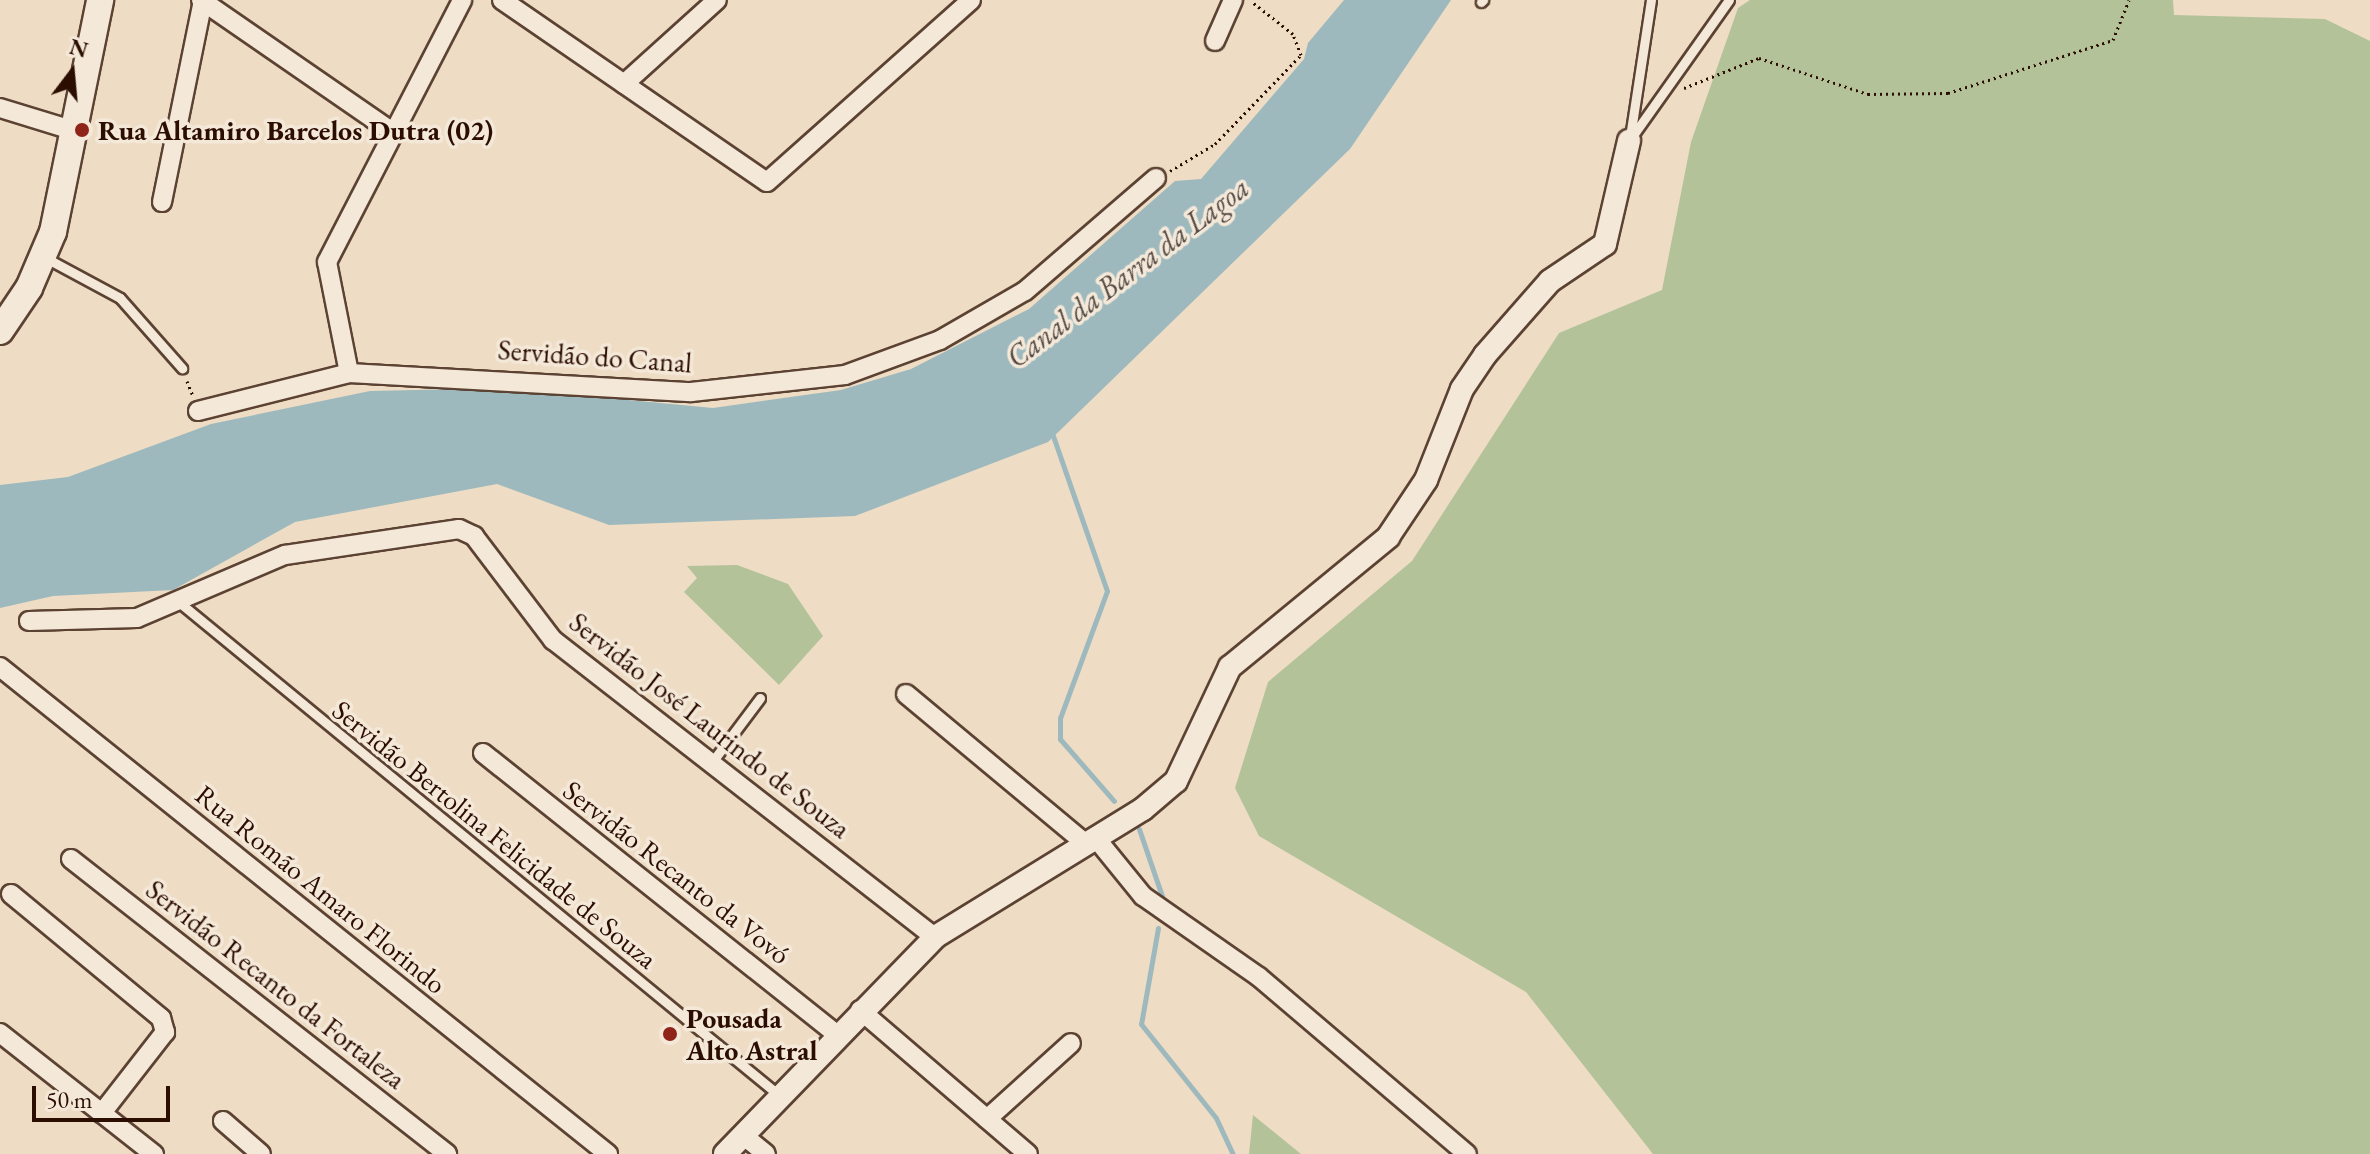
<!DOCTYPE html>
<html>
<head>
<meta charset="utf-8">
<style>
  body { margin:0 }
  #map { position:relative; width:2370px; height:1154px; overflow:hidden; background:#eedcc4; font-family:"EB Garamond",serif }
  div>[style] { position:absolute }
  .green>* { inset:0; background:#b3c299 }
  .water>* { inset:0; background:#9db9bd }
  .stream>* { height:5px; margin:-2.5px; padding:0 2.5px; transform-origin:2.5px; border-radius:2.5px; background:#9db9bd }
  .path>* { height:3px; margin-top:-1.5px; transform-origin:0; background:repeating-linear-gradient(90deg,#2c0e01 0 2px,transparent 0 6px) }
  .roads { filter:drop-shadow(2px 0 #5c4232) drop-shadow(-2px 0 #5c4232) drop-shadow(0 2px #5c4232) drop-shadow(0 -2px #5c4232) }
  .service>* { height:9px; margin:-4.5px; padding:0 4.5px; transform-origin:4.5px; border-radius:4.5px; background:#f4e8d9 }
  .minor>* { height:18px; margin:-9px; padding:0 9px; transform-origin:9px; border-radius:9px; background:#f4e8d9 }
  .tertiary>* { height:22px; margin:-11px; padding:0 11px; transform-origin:11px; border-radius:11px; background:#f4e8d9 }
  .secondary>* { height:26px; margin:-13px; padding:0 13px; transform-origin:13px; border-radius:13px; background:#f4e8d9 }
  .dots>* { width:22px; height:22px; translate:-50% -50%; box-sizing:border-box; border:4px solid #f4e8d9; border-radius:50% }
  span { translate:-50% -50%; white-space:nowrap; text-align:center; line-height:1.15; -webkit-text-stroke:7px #f4e8d9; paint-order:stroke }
  .poi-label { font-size:28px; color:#2c0e01; font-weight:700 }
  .left { translate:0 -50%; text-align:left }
  .street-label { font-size:28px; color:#2c0e01 }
  .water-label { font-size:30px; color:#544a43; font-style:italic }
  .north { position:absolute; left:32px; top:32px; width:80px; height:80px; -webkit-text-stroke:6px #f4e8d9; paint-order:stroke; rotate:16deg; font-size:22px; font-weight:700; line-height:32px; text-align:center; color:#2c0e01 }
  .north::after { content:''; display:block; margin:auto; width:28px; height:36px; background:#2c0e01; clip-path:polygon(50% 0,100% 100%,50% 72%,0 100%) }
  .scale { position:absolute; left:32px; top:1086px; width:138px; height:36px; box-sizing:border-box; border:4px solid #2c0e01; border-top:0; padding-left:10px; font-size:24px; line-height:28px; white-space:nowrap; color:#2c0e01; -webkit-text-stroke:6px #f4e8d9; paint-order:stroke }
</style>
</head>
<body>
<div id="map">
  <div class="green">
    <i style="clip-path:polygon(1750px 0,2173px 0,2174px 15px,2325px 19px,2370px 41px,2370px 1154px,1653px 1154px,1526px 992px,1259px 836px,1235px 788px,1268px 682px,1412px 561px,1559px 333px,1662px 290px,1691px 142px,1738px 8px)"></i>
    <i style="clip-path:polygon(737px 565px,788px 584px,823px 636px,779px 685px,684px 592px,697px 578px,687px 566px)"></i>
    <i style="clip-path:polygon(1253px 1115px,1301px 1154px,1249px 1154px)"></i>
  </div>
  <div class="water">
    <i style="clip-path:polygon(1344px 0,1451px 0,1350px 149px,1048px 442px,855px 516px,609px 525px,497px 484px,295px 522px,173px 590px,53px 596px,0 608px,0 485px,68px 477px,211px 424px,370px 391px,504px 388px,713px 408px,841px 390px,911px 369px,1029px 309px,1175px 181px,1201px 179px,1304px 59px,1308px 43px)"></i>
  </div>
  <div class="stream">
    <i style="left:1052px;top:433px;width:167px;rotate:70.8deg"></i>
    <i style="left:1107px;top:591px;width:135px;rotate:110.3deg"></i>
    <i style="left:1060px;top:718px;width:21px;rotate:90deg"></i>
    <i style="left:1060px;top:739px;width:82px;rotate:48.9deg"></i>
    <i style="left:1139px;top:829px;width:71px;rotate:71.1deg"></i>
    <i style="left:1158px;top:928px;width:97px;rotate:100deg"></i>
    <i style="left:1141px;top:1024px;width:120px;rotate:51.4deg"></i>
    <i style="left:1216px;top:1118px;width:40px;rotate:65deg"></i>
  </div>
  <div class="path">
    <i style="left:1684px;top:88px;width:81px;rotate:-21.8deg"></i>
    <i style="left:1759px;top:58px;width:115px;rotate:18.3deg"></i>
    <i style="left:1868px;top:94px;width:80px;rotate:-0.7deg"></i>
    <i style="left:1948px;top:93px;width:173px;rotate:-17.8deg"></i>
    <i style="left:2113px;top:40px;width:43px;rotate:-68.2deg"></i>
    <i style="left:1170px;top:171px;width:52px;rotate:-31deg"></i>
    <i style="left:1215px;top:144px;width:124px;rotate:-46deg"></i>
    <i style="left:1301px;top:55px;width:22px;rotate:-111deg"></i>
    <i style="left:1293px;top:34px;width:53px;rotate:-141.8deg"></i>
    <i style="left:187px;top:381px;width:16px;rotate:68deg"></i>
  </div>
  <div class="roads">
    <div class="service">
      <i style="left:1481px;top:2px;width:3px;rotate:-45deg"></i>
      <i style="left:1630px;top:137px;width:139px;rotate:-81.3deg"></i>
      <i style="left:1629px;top:141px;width:173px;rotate:-54.7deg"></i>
      <i style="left:44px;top:257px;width:86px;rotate:28.3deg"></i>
      <i style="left:120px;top:298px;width:94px;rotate:48.5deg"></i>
      <i style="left:180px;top:603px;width:777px;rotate:39.41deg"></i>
      <i style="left:712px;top:762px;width:80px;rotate:-53.1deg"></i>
    </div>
    <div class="minor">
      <i style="left:201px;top:0;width:232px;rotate:34.6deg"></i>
      <i style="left:502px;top:0;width:321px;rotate:34.5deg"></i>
      <i style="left:767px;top:182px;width:273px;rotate:-41.7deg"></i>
      <i style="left:1215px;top:41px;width:45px;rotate:-66.3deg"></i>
      <i style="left:624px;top:84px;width:125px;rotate:-42.1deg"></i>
      <i style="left:0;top:108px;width:78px;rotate:17deg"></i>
      <i style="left:162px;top:202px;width:205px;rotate:-78.5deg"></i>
      <i style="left:349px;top:373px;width:113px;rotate:-101.2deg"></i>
      <i style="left:327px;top:262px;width:295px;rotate:-62.7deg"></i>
      <i style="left:198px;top:411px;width:156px;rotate:-14.1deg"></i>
      <i style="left:349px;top:373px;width:343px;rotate:3.2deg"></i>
      <i style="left:691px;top:392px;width:155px;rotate:-6.3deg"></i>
      <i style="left:845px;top:375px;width:101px;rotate:-20.2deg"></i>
      <i style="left:940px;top:340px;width:98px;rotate:-30deg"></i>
      <i style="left:1025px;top:291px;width:173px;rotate:-40.8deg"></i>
      <i style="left:29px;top:621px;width:108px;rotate:-1.6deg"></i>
      <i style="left:137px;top:618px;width:161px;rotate:-23.1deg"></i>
      <i style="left:285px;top:555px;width:176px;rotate:-8.5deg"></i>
      <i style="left:459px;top:529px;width:17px;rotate:25deg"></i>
      <i style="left:474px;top:536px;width:131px;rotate:52.8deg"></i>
      <i style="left:553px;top:640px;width:484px;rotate:37.9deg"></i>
      <i style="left:0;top:667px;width:779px;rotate:38.69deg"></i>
      <i style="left:906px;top:694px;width:233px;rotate:39.8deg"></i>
      <i style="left:483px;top:753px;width:453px;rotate:38.5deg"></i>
      <i style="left:1095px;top:837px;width:76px;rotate:50.9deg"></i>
      <i style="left:1143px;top:896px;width:141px;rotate:34.9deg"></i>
      <i style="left:1259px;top:977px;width:273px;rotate:40.4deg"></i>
      <i style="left:71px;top:859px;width:478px;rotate:38.1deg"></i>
      <i style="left:11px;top:894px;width:195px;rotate:39.6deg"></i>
      <i style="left:161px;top:1018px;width:15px;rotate:74deg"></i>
      <i style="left:165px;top:1032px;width:103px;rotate:127.9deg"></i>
      <i style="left:860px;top:1010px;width:221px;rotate:40.6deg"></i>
      <i style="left:0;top:1033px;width:196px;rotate:38.2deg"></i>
      <i style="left:987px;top:1119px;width:113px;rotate:-42.1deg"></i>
      <i style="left:223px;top:1121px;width:50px;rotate:41deg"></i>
      <i style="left:744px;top:1136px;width:28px;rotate:39deg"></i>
    </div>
    <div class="tertiary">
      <i style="left:725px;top:1154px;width:302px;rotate:-45.9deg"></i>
      <i style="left:935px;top:937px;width:244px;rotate:-31.6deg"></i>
      <i style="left:1143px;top:809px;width:43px;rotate:-40.3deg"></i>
      <i style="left:1176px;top:781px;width:126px;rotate:-64.7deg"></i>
      <i style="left:1230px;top:667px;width:205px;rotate:-39.4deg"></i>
      <i style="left:1388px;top:537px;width:69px;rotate:-56.3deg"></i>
      <i style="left:1426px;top:480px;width:98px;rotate:-68.4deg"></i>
      <i style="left:1462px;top:389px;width:41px;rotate:-55.9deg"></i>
      <i style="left:1485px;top:355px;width:98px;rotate:-48.7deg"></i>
      <i style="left:1550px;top:281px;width:66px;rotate:-33.9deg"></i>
      <i style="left:1605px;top:244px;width:106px;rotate:-76.9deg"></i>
    </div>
    <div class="secondary">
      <i style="left:0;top:331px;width:52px;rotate:-56deg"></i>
      <i style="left:29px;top:288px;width:61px;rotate:-66.8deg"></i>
      <i style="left:53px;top:232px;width:237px;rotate:-78.5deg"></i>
    </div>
  </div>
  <div class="dots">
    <i style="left:82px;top:130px;background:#8f2418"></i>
    <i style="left:670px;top:1034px;background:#8f2418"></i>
  </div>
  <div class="poi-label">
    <span class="left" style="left:98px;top:130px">Rua Altamiro Barcelos Dutra (02)</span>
    <span class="left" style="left:686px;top:1034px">Pousada<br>Alto Astral</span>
  </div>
  <div class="street-label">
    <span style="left:595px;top:356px;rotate:4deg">Servidão do Canal</span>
    <span style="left:710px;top:725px;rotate:38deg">Servidão José Laurindo de Souza</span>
    <span style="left:495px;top:834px;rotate:39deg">Servidão Bertolina Felicidade de Souza</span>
    <span style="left:677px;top:872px;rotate:38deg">Servidão Recanto da Vovó</span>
    <span style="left:321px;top:889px;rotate:39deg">Rua Romão Amaro Florindo</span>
    <span style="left:276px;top:984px;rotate:38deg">Servidão Recanto da Fortaleza</span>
  </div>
  <div class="water-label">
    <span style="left:1128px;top:273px;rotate:-37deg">Canal da Barra da Lagoa</span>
  </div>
  <div class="north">N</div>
  <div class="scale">50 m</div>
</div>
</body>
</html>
